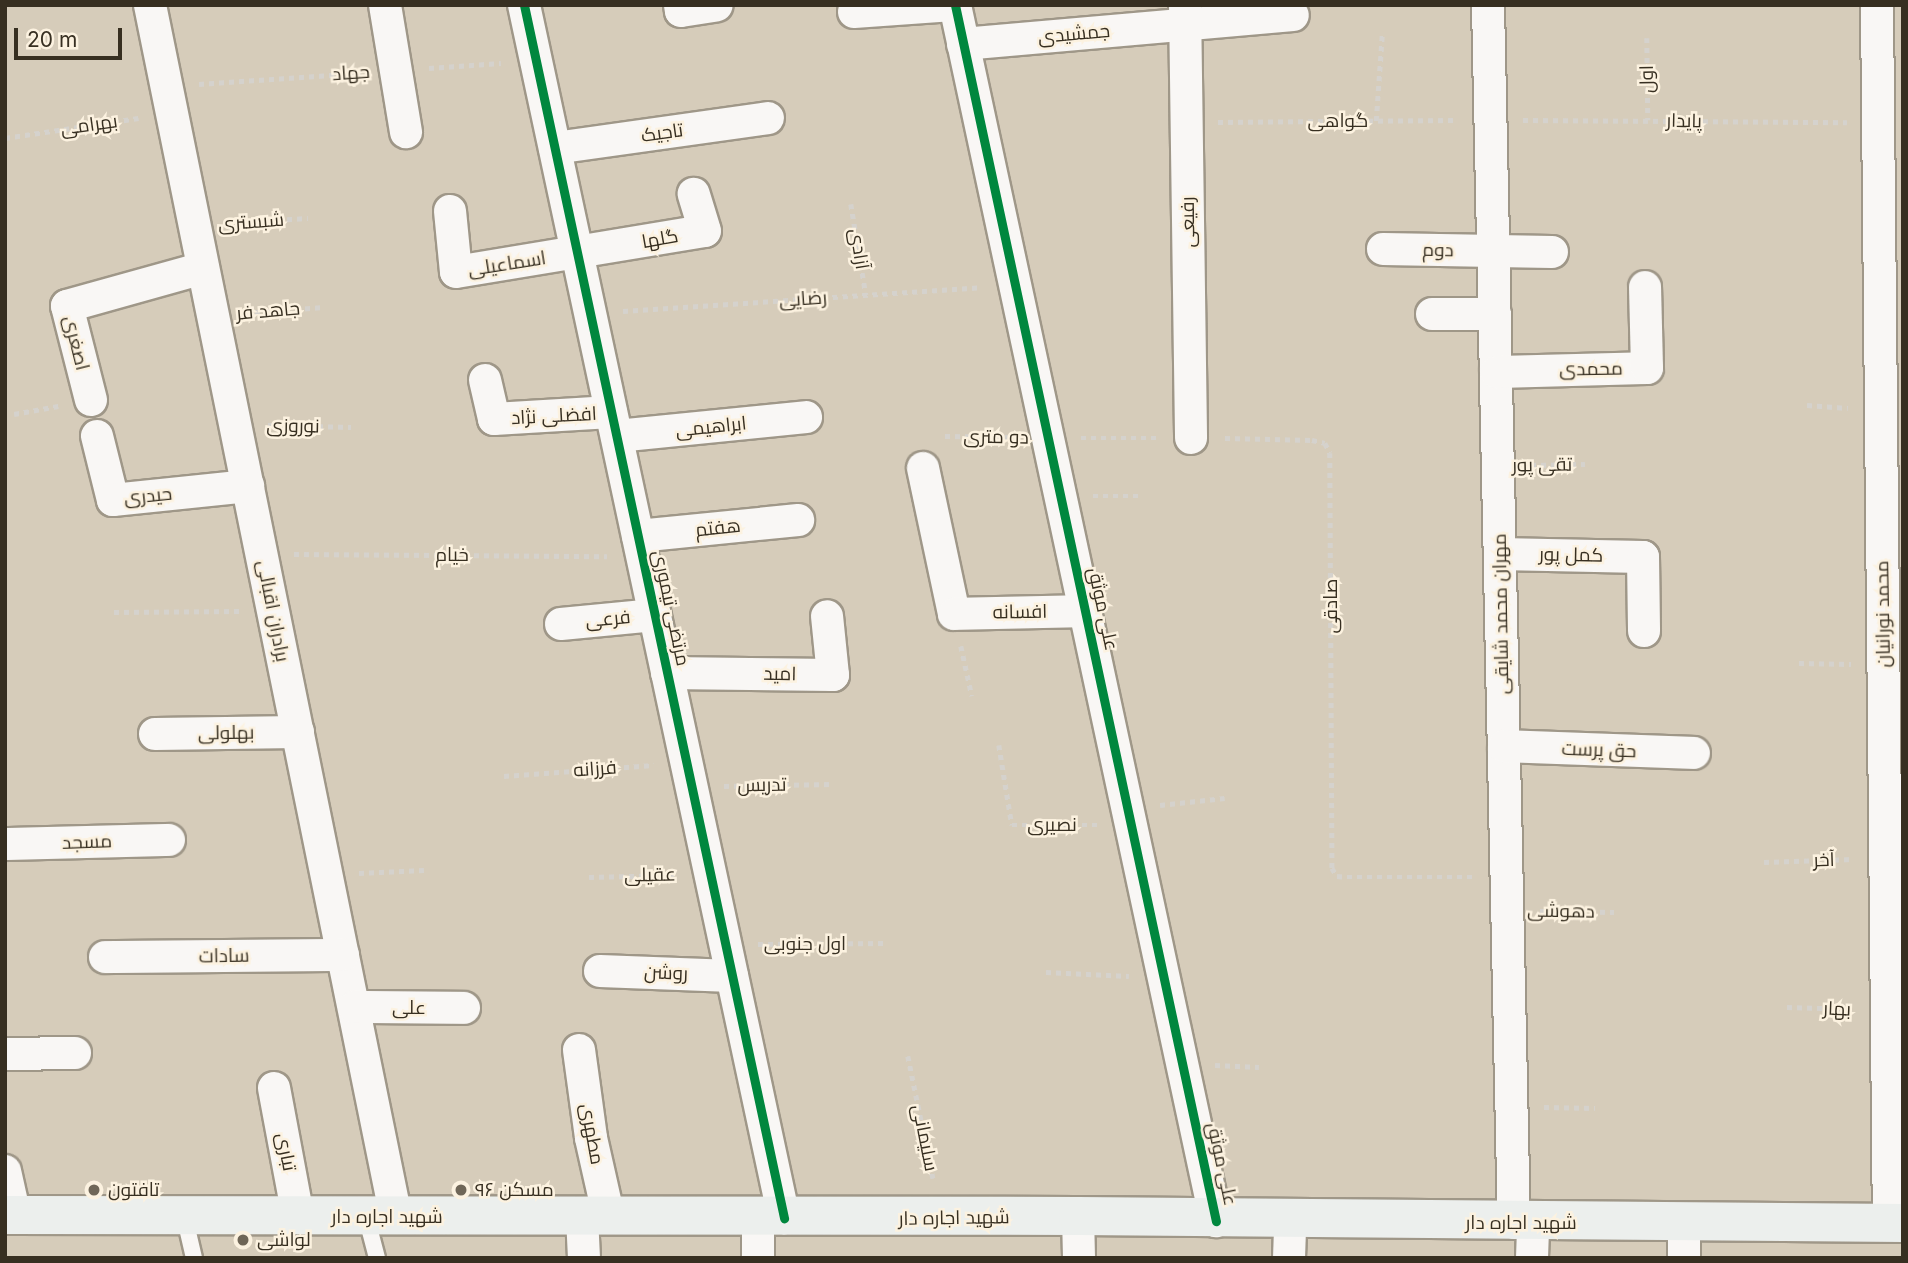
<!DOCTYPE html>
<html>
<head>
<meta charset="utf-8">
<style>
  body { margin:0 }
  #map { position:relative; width:1908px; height:1263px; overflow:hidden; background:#d6ccba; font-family:Inter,Cairo,sans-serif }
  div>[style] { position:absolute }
  .path>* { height:4.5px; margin-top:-2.25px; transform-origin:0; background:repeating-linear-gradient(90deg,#d5d2cd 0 5px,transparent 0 10px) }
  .roads { filter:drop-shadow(2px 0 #9f9788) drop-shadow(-2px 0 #9f9788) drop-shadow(0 2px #9f9788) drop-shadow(0 -2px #9f9788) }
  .lane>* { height:16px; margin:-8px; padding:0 8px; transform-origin:8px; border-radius:8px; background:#f9f7f5 }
  .street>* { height:32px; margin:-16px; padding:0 16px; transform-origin:16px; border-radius:16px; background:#f9f7f5 }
  .secondary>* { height:38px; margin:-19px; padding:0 19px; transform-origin:19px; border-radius:19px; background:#ecefed }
  .cycleway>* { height:9px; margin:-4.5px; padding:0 4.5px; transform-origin:4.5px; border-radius:4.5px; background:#00873e }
  .dots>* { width:19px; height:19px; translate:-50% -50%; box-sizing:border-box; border:4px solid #fcf2e0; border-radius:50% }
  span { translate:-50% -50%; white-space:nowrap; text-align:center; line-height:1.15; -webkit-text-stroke:5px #fcf2e0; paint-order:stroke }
  .street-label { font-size:19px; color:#372f21 }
  .poi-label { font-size:19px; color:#372f21 }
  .left { translate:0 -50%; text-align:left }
  .frame { position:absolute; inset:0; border:7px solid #372f21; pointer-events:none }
  .scale { position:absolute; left:14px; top:28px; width:108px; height:32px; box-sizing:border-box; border:4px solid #372f21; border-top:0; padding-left:9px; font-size:21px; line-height:24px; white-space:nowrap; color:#372f21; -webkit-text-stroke:5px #fcf2e0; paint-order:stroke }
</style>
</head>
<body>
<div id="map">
  <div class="path">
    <i style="left:1647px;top:38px;width:82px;rotate:89.3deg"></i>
    <i style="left:429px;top:68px;width:72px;rotate:-4deg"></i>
    <i style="left:199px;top:84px;width:162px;rotate:-3.9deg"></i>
    <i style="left:1523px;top:120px;width:324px;rotate:0.4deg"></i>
    <i style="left:1376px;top:121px;width:86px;rotate:-86deg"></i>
    <i style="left:1218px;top:122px;width:240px;rotate:-0.5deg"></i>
    <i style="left:5px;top:138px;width:135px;rotate:-8.5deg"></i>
    <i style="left:851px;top:204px;width:92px;rotate:80.6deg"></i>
    <i style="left:227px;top:223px;width:81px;rotate:-3.5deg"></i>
    <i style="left:623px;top:311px;width:359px;rotate:-3.8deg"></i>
    <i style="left:245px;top:313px;width:79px;rotate:-4.3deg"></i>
    <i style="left:1807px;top:405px;width:41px;rotate:4.2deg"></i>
    <i style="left:14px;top:414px;width:45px;rotate:-10.3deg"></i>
    <i style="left:268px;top:425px;width:83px;rotate:1.4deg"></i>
    <i style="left:945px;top:436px;width:68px;rotate:0.8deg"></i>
    <i style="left:1081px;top:438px;width:75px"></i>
    <i style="left:1225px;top:438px;width:87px;rotate:1.3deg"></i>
    <i style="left:1312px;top:440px;width:13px;rotate:13deg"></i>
    <i style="left:1325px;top:443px;width:11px;rotate:63deg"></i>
    <i style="left:1330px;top:453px;width:415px;rotate:89.7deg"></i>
    <i style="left:1332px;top:868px;width:9px;rotate:58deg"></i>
    <i style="left:1337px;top:876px;width:10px;rotate:6deg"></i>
    <i style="left:1347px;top:877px;width:128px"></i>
    <i style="left:1531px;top:465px;width:54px;rotate:-1.1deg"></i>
    <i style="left:1093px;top:496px;width:49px"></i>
    <i style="left:294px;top:554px;width:313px;rotate:0.4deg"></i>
    <i style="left:114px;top:612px;width:125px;rotate:-0.5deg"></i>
    <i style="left:961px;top:646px;width:51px;rotate:77.6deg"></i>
    <i style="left:1799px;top:663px;width:52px;rotate:1.1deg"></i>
    <i style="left:999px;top:745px;width:81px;rotate:80.8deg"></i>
    <i style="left:1012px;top:825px;width:87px"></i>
    <i style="left:504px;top:776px;width:150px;rotate:-4.2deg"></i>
    <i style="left:724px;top:786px;width:108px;rotate:-1.1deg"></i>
    <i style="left:1160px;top:805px;width:65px;rotate:-6.1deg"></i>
    <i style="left:1764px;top:862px;width:90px;rotate:-1.9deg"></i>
    <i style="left:359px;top:873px;width:65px;rotate:-2.6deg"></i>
    <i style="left:589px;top:877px;width:87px;rotate:-1.3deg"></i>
    <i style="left:1540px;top:911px;width:74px;rotate:0.8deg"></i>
    <i style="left:758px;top:944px;width:127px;rotate:-0.5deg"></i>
    <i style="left:1046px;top:972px;width:83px;rotate:2.8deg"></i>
    <i style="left:1787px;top:1007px;width:66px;rotate:1.7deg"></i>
    <i style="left:908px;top:1056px;width:125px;rotate:78.4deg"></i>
    <i style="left:1215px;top:1065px;width:44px;rotate:2.6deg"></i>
    <i style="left:1544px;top:1107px;width:51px;rotate:1.1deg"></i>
  </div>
  <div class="roads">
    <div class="lane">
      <i style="left:184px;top:1215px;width:44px;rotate:76.9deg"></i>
      <i style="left:366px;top:1216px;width:43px;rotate:75.3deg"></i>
    </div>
    <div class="street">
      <i style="left:150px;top:5px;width:1237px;rotate:78.53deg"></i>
      <i style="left:385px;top:5px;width:129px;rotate:80.6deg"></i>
      <i style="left:524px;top:5px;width:1241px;rotate:77.9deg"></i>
      <i style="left:680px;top:5px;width:6px;rotate:81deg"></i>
      <i style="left:681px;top:11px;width:36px;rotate:-9deg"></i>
      <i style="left:955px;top:5px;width:1244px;rotate:77.89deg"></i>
      <i style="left:1185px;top:5px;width:433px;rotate:89.2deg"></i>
      <i style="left:1488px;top:5px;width:1218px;rotate:88.78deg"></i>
      <i style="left:1877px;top:5px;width:1218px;rotate:89.44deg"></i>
      <i style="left:854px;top:12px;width:99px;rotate:-4deg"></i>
      <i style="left:963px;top:44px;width:331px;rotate:-5deg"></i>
      <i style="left:555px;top:148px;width:215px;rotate:-8deg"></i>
      <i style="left:450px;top:211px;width:61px;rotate:84.4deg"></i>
      <i style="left:456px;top:272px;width:252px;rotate:-9.4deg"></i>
      <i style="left:705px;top:231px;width:39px;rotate:-107deg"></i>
      <i style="left:1383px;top:249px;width:169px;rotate:1deg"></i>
      <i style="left:1432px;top:314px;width:63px"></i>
      <i style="left:1496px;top:372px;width:151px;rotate:-1.5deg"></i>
      <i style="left:1647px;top:368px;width:81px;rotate:-91.4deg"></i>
      <i style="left:485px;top:380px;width:40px;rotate:77deg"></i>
      <i style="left:494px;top:419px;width:117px;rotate:-3.4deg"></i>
      <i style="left:91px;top:400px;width:97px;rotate:-104.3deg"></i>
      <i style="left:67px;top:306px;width:141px;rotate:-15.6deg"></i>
      <i style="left:97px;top:436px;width:66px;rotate:76deg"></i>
      <i style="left:113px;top:500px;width:136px;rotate:-5.9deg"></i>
      <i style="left:617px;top:436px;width:190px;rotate:-5.7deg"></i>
      <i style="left:923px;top:468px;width:149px;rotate:78deg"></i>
      <i style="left:954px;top:614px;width:131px;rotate:-1.3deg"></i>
      <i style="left:638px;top:536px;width:161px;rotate:-5.7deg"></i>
      <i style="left:1500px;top:554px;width:143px;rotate:1.2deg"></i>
      <i style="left:1643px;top:557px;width:74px;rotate:89.2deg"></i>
      <i style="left:561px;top:624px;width:94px;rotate:-5.5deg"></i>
      <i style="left:667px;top:673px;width:166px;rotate:0.7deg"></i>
      <i style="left:833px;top:675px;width:59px;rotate:-95.8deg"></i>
      <i style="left:155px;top:734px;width:143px;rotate:-0.8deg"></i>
      <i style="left:1504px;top:746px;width:190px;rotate:2.1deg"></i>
      <i style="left:5px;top:844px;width:164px;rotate:-1.4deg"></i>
      <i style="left:105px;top:957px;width:238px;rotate:-0.5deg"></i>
      <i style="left:600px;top:971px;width:132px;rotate:2.2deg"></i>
      <i style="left:354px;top:1007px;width:110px;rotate:0.5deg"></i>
      <i style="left:579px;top:1050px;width:89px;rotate:82.2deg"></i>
      <i style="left:591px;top:1138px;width:82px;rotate:77.3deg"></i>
      <i style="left:5px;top:1054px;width:70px;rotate:-0.8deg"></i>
      <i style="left:274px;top:1088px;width:130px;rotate:79.4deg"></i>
      <i style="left:5px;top:1171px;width:46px;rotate:77.5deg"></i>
      <i style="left:1078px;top:1216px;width:42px;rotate:88.6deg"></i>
      <i style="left:582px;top:1217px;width:41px;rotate:87.2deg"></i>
      <i style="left:758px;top:1218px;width:40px;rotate:90deg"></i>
      <i style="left:1684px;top:1224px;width:34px;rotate:90deg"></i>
      <i style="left:1289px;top:1258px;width:36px;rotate:-88deg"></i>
      <i style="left:1532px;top:1258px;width:35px;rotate:-88deg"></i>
    </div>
    <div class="secondary">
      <i style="left:5px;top:1215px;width:1073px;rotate:0.05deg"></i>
      <i style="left:1078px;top:1216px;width:825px;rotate:0.49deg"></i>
    </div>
  </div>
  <div class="cycleway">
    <i style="left:524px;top:5px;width:1241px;rotate:77.9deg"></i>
    <i style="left:955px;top:5px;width:1244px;rotate:77.89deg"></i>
  </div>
  <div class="dots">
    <i style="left:94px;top:1190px;background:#6f6657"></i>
    <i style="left:461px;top:1190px;background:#6f6657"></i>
    <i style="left:243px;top:1240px;background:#6f6657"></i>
  </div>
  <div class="street-label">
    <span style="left:1074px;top:34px;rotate:-5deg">جمشیدی</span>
    <span style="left:351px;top:73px;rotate:-4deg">جهاد</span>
    <span style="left:1647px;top:79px;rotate:-91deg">اول</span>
    <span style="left:1338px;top:121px">گواهی</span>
    <span style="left:1684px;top:121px;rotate:1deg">پایدار</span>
    <span style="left:89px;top:125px;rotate:-8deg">بهرامی</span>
    <span style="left:662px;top:133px;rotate:-8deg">تاجیک</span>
    <span style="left:251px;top:222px;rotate:-4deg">شبستری</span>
    <span style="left:1188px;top:222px;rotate:-91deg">رفیعی</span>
    <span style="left:660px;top:239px;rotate:-10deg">گلها</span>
    <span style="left:859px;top:249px;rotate:81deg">آزادی</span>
    <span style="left:1438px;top:250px;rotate:1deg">دوم</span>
    <span style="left:507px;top:264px;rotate:-9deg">اسماعیلی</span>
    <span style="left:803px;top:299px;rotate:-4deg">رضایی</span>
    <span style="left:268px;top:311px;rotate:-5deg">جاهد فر</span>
    <span style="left:76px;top:343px;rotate:76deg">اصغری</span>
    <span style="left:1591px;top:369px;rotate:-1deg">محمدی</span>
    <span style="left:554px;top:416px;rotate:-3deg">افضلی نژاد</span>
    <span style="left:293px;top:426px;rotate:1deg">نوروزی</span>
    <span style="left:711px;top:427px;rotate:-6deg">ابراهیمی</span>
    <span style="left:996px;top:437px;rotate:1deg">دو متری</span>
    <span style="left:1542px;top:465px;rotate:-1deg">تقی پور</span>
    <span style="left:148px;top:496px;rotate:-6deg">حیدری</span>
    <span style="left:718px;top:528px;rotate:-6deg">هفتم</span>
    <span style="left:452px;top:555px">خیام</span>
    <span style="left:1571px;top:555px;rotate:1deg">کمل پور</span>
    <span style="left:1331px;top:606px;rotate:-90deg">صادقی</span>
    <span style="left:671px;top:608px;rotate:78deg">مرتضی تیموری</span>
    <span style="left:1103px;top:609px;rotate:78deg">علی موثق</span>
    <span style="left:273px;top:611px;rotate:79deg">برادران اقبالی</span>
    <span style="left:1020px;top:612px;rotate:-1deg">افسانه</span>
    <span style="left:1501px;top:614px;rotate:-91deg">مهران محمد شایقی</span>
    <span style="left:1883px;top:614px;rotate:-91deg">محمد نورانیان</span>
    <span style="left:608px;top:619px;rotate:-5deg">فرعی</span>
    <span style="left:780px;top:674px;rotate:1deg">امید</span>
    <span style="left:226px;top:733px;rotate:-1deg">بهلولی</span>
    <span style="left:1599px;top:750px;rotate:2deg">حق پرست</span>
    <span style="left:595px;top:769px;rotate:-4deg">فرزانه</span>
    <span style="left:762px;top:785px;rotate:-1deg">تدریس</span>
    <span style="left:1052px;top:825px">نصیری</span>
    <span style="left:87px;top:842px;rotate:-2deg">مسجد</span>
    <span style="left:1824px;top:860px;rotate:-2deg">آخر</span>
    <span style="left:650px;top:875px;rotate:-1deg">عقیلی</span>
    <span style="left:1561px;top:911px;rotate:1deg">دهوشی</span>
    <span style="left:805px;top:944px">اول جنوبی</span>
    <span style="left:224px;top:956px;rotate:-1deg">سادات</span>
    <span style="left:666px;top:973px;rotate:2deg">روشن</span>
    <span style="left:409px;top:1008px">علی</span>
    <span style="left:1837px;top:1009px;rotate:2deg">بهار</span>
    <span style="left:592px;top:1134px;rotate:80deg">مطهری</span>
    <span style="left:925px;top:1138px;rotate:79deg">سلیمانی</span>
    <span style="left:286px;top:1152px;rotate:79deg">تباری</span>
    <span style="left:1222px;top:1164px;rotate:78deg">علی موثق</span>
    <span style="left:387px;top:1217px">شهید اجاره دار</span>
    <span style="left:954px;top:1218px;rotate:-1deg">شهید اجاره دار</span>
    <span style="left:1521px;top:1223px">شهید اجاره دار</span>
  </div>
  <div class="poi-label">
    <span class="left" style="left:108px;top:1190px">تافتون</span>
    <span class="left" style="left:475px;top:1190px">مسکن ۹۶</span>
    <span class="left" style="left:257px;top:1240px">لواشی</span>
  </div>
  <div class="frame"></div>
  <div class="scale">20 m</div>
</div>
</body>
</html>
